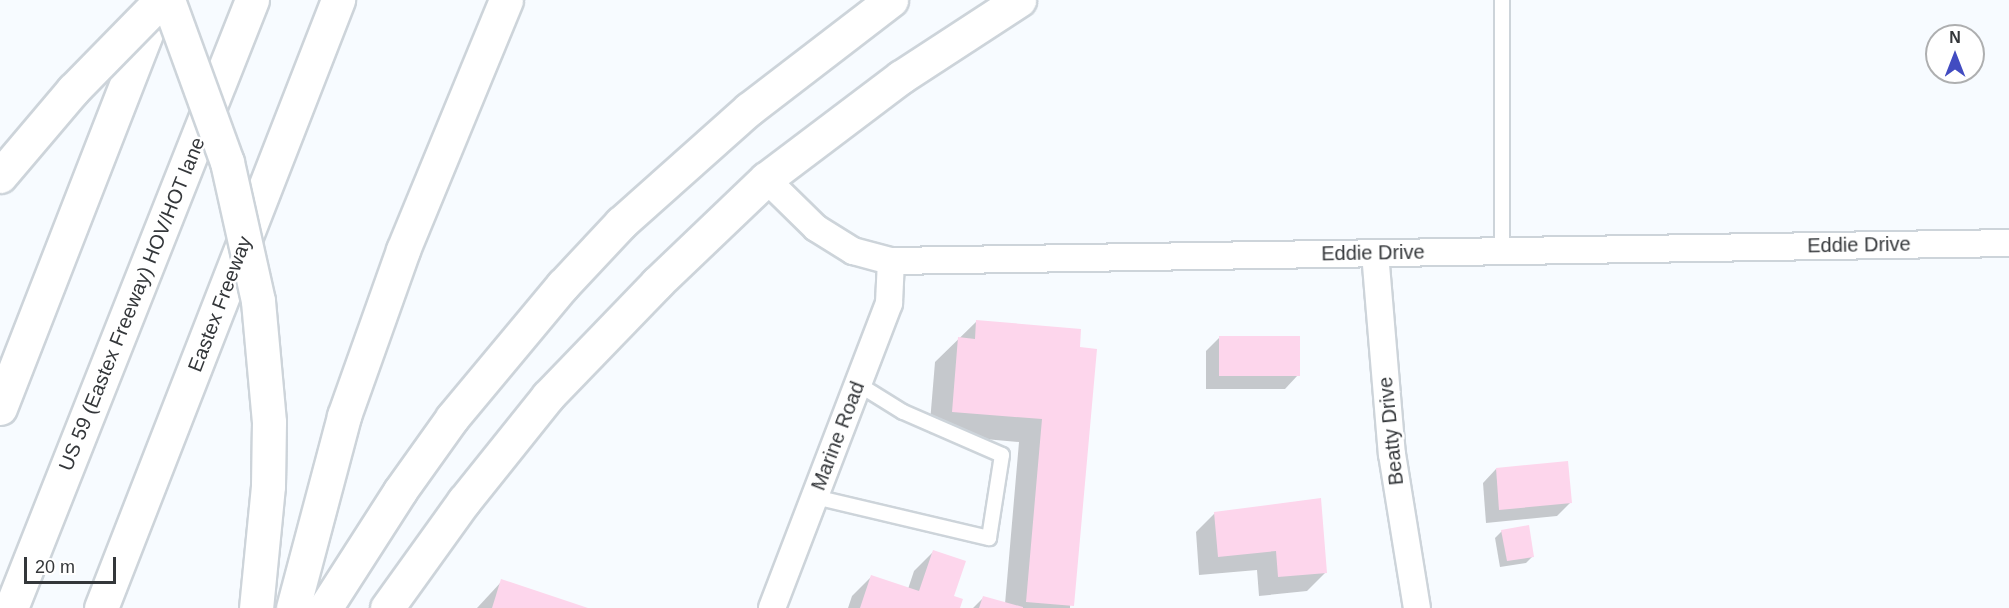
<!DOCTYPE html>
<html>
<head>
<meta charset="utf-8">
<style>
  body { margin:0 }
  #map { position:relative; width:2009px; height:608px; overflow:hidden; background:#f7fbff; font-family:Helvetica,sans-serif }
  div>[style] { position:absolute }
  .shadow>* { inset:0; background:#0003 }
  .building>* { inset:0; background:#fdd6ec }
  .roads { filter:drop-shadow(2px 0 #cdd4da) drop-shadow(-2px 0 #cdd4da) drop-shadow(0 2px #cdd4da) drop-shadow(0 -2px #cdd4da) }
  .service>* { height:14px; margin:-7px; padding:0 7px; transform-origin:7px; border-radius:7px; background:#fff }
  .minor>* { height:26px; margin:-13px; padding:0 13px; transform-origin:13px; border-radius:13px; background:#fff }
  .secondary>* { height:33px; margin:-16.5px; padding:0 16.5px; transform-origin:16.5px; border-radius:16.5px; background:#fff }
  .motorway>* { height:33px; margin:-16.5px; padding:0 16.5px; transform-origin:16.5px; border-radius:16.5px; background:#fff }
  .bridges { filter:drop-shadow(2px 0 #cdd4da) drop-shadow(-2px 0 #cdd4da) drop-shadow(0 2px #cdd4da) drop-shadow(0 -2px #cdd4da) }
  .motorway-bridge>* { height:33px; margin:-16.5px; padding:0 16.5px; transform-origin:16.5px; border-radius:16.5px; background:#fff }
  span { translate:-50% -50%; white-space:nowrap; text-align:center; line-height:1.15; -webkit-text-stroke:5px #fff; paint-order:stroke }
  .street-label { font-size:20px; color:#34373a }
  .north { position:absolute; left:1925px; top:24px; width:60px; height:60px; box-sizing:border-box; background:#fff; border:2px solid #aeafb0; border-radius:50%; rotate:0deg; font-size:16px; font-weight:700; line-height:24px; text-align:center; color:#34373a }
  .north::after { content:''; display:block; margin:auto; width:21px; height:27px; background:#424cc1; clip-path:polygon(50% 0,100% 100%,50% 72%,0 100%) }
  .scale { position:absolute; left:24px; top:557px; width:92px; height:27px; box-sizing:border-box; border:3px solid #34373a; border-top:0; padding-left:8px; font-size:18px; line-height:21px; white-space:nowrap; color:#34373a; -webkit-text-stroke:4px #fff; paint-order:stroke }
</style>
</head>
<body>
<div id="map">
  <div class="shadow">
    <i style="clip-path:polygon(977px 321px,1079px 330px,1070px 608px,973px 608px,984px 597px,1005px 604px,1019px 442px,929px 434px,935px 362px)"></i>
    <i style="clip-path:polygon(1220px 337px,1298px 375px,1285px 389px,1206px 389px,1206px 351px)"></i>
    <i style="clip-path:polygon(1496px 469px,1570px 503px,1557px 516px,1486px 523px,1483px 483px)"></i>
    <i style="clip-path:polygon(1319px 499px,1326px 572px,1307px 591px,1259px 596px,1257px 570px,1199px 575px,1196px 532px,1215px 513px)"></i>
    <i style="clip-path:polygon(1502px 531px,1533px 556px,1526px 563px,1500px 567px,1495px 538px)"></i>
    <i style="clip-path:polygon(933px 552px,959px 608px,848px 608px,852px 596px,871px 577px,908px 589px,914px 571px)"></i>
    <i style="clip-path:polygon(502px 581px,585px 608px,477px 608px)"></i>
  </div>
  <div class="building">
    <i style="clip-path:polygon(976px 320px,1081px 329px,1080px 347px,1097px 349px,1074px 606px,1026px 602px,1042px 419px,952px 412px,958px 337px,975px 339px)"></i>
    <i style="clip-path:polygon(1219px 336px,1300px 336px,1300px 376px,1219px 376px)"></i>
    <i style="clip-path:polygon(1568px 461px,1572px 503px,1499px 510px,1496px 468px)"></i>
    <i style="clip-path:polygon(1321px 498px,1327px 573px,1278px 577px,1276px 551px,1218px 557px,1214px 512px)"></i>
    <i style="clip-path:polygon(1529px 525px,1534px 557px,1507px 561px,1501px 530px)"></i>
    <i style="clip-path:polygon(933px 550px,966px 561px,954px 596px,963px 599px,960px 608px,860px 608px,871px 575px,919px 591px)"></i>
    <i style="clip-path:polygon(501px 579px,588px 608px,492px 608px)"></i>
    <i style="clip-path:polygon(983px 596px,1023px 607px,1023px 608px,979px 608px)"></i>
  </div>
  <div class="roads">
    <div class="service">
      <i style="left:1502px;top:0;width:251px;rotate:90deg"></i>
      <i style="left:815px;top:497px;width:179px;rotate:13.3deg"></i>
      <i style="left:989px;top:538px;width:84px;rotate:-81.1deg"></i>
      <i style="left:1002px;top:455px;width:108px;rotate:-156.5deg"></i>
      <i style="left:903px;top:412px;width:53px;rotate:-148.1deg"></i>
    </div>
    <div class="minor">
      <i style="left:766px;top:179px;width:70px;rotate:44.4deg"></i>
      <i style="left:816px;top:228px;width:44px;rotate:31.9deg"></i>
      <i style="left:853px;top:251px;width:39px;rotate:15deg"></i>
      <i style="left:891px;top:261px;width:1118px;rotate:-0.92deg"></i>
      <i style="left:1375px;top:253px;width:202px;rotate:85.2deg"></i>
      <i style="left:1392px;top:454px;width:156px;rotate:80.8deg"></i>
      <i style="left:772px;top:608px;width:327px;rotate:-69deg"></i>
      <i style="left:889px;top:303px;width:42px;rotate:-87.3deg"></i>
    </div>
    <div class="secondary">
      <i style="left:293px;top:608px;width:199px;rotate:-75.1deg"></i>
      <i style="left:344px;top:416px;width:176px;rotate:-70.4deg"></i>
      <i style="left:403px;top:250px;width:270px;rotate:-67.6deg"></i>
      <i style="left:387px;top:608px;width:132px;rotate:-54.3deg"></i>
      <i style="left:464px;top:501px;width:134px;rotate:-51.3deg"></i>
      <i style="left:548px;top:396px;width:157px;rotate:-46deg"></i>
      <i style="left:657px;top:283px;width:151px;rotate:-43.7deg"></i>
      <i style="left:766px;top:179px;width:169px;rotate:-37.1deg"></i>
      <i style="left:901px;top:77px;width:141px;rotate:-33.1deg"></i>
    </div>
    <div class="motorway">
      <i style="left:0;top:408px;width:436px;rotate:-68.7deg"></i>
      <i style="left:11px;top:608px;width:654px;rotate:-68.38deg"></i>
      <i style="left:101px;top:608px;width:653px;rotate:-68.7deg"></i>
      <i style="left:325px;top:608px;width:139px;rotate:-57.3deg"></i>
      <i style="left:400px;top:491px;width:90px;rotate:-54.5deg"></i>
      <i style="left:452px;top:418px;width:173px;rotate:-50.2deg"></i>
      <i style="left:563px;top:285px;width:85px;rotate:-46.9deg"></i>
      <i style="left:621px;top:223px;width:171px;rotate:-41.7deg"></i>
      <i style="left:749px;top:109px;width:179px;rotate:-37.5deg"></i>
    </div>
  </div>
  <div class="bridges">
    <div class="motorway-bridge">
      <i style="left:168px;top:0;width:172px;rotate:70deg"></i>
      <i style="left:227px;top:162px;width:142px;rotate:77.4deg"></i>
      <i style="left:258px;top:301px;width:121px;rotate:84.8deg"></i>
      <i style="left:269px;top:422px;width:64px;rotate:90.9deg"></i>
      <i style="left:268px;top:486px;width:123px;rotate:95.6deg"></i>
      <i style="left:0;top:176px;width:113px;rotate:-49.7deg"></i>
      <i style="left:73px;top:90px;width:126px;rotate:-45.6deg"></i>
    </div>
  </div>
  <div class="street-label">
    <span style="left:1859px;top:245px;rotate:-1deg">Eddie Drive</span>
    <span style="left:1373px;top:253px;rotate:-1deg">Eddie Drive</span>
    <span style="left:132px;top:304px;rotate:-68deg">US 59 (Eastex Freeway) HOV/HOT lane</span>
    <span style="left:220px;top:304px;rotate:-69deg">Eastex Freeway</span>
    <span style="left:1391px;top:431px;rotate:-96deg">Beatty Drive</span>
    <span style="left:838px;top:436px;rotate:-69deg">Marine Road</span>
  </div>
  <div class="north">N</div>
  <div class="scale">20 m</div>
</div>
</body>
</html>
